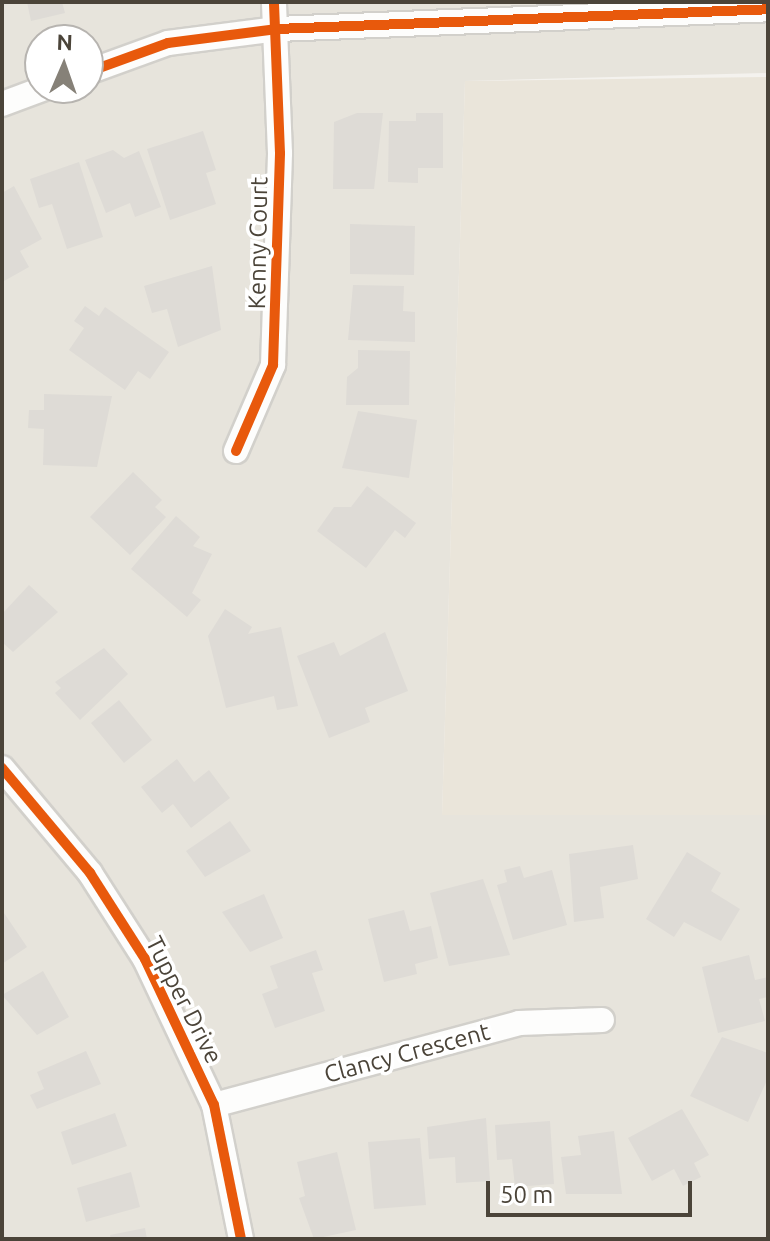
<!DOCTYPE html>
<html>
<head>
<meta charset="utf-8">
<style>
  body { margin:0 }
  #map { position:relative; width:770px; height:1241px; overflow:hidden; background:#f4f2ee; font-family:Ubuntu,sans-serif }
  div>[style] { position:absolute }
  .residential>* { inset:0; background:#e7e4dc }
  .education>* { inset:0; background:#eae5da }
  .building>* { inset:0; background:#dedbd6 }
  .roads { filter:drop-shadow(2px 0 #d2d0cb) drop-shadow(-2px 0 #d2d0cb) drop-shadow(0 2px #d2d0cb) drop-shadow(0 -2px #d2d0cb) }
  .street>* { height:24px; margin:-12px; padding:0 12px; transform-origin:12px; border-radius:12px; background:#fdfdfc }
  .cycleway>* { height:10px; margin:-5px; padding:0 5px; transform-origin:5px; border-radius:5px; background:#e8590c }
  span { translate:-50% -50%; white-space:nowrap; text-align:center; line-height:1.15; -webkit-text-stroke:7px #fff; paint-order:stroke }
  .street-label { font-size:24px; color:#4b4439 }
  .frame { position:absolute; inset:0; border:4px solid #4b4439; pointer-events:none }
  .north { position:absolute; left:24px; top:24px; width:80px; height:80px; box-sizing:border-box; background:#fff; border:2px solid #b7b4b0; border-radius:50%; rotate:2deg; font-size:22px; font-weight:700; line-height:32px; text-align:center; color:#4b4439 }
  .north::after { content:''; display:block; margin:auto; width:28px; height:36px; background:#868178; clip-path:polygon(50% 0,100% 100%,50% 72%,0 100%) }
  .scale { position:absolute; left:486px; top:1181px; width:206px; height:36px; box-sizing:border-box; border:4px solid #4b4439; border-top:0; padding-left:10px; font-size:24px; line-height:28px; white-space:nowrap; color:#4b4439; -webkit-text-stroke:6px #fff; paint-order:stroke }
</style>
</head>
<body>
<div id="map">
  <div class="residential">
    <i style="clip-path:polygon(evenodd,2px 2px,768px 2px,768px 73px,465px 81px,442px 815px,768px 815px,768px 1239px,2px 1239px,2px 2px,40px 40px,88px 40px,88px 88px,40px 88px,40px 40px)"></i>
  </div>
  <div class="education">
    <i style="clip-path:polygon(768px 77px,768px 815px,442px 815px,465px 81px)"></i>
  </div>
  <div class="building">
    <i style="clip-path:polygon(27px 2px,62px 2px,65px 13px,31px 21px)"></i>
    <i style="clip-path:polygon(357px 113px,383px 113px,374px 189px,333px 189px,334px 122px)"></i>
    <i style="clip-path:polygon(416px 113px,443px 113px,443px 168px,418px 168px,418px 183px,388px 182px,389px 121px,416px 121px)"></i>
    <i style="clip-path:polygon(203px 131px,216px 170px,206px 173px,216px 204px,170px 220px,147px 149px)"></i>
    <i style="clip-path:polygon(113px 150px,124px 158px,139px 151px,161px 207px,135px 217px,130px 203px,106px 213px,85px 160px)"></i>
    <i style="clip-path:polygon(79px 162px,103px 237px,67px 249px,52px 204px,39px 208px,30px 179px)"></i>
    <i style="clip-path:polygon(14px 186px,42px 239px,20px 251px,29px 267px,4px 281px,2px 193px)"></i>
    <i style="clip-path:polygon(350px 224px,415px 226px,414px 275px,350px 274px)"></i>
    <i style="clip-path:polygon(212px 266px,221px 330px,178px 347px,167px 309px,152px 313px,144px 286px)"></i>
    <i style="clip-path:polygon(353px 285px,404px 286px,403px 311px,415px 312px,415px 342px,348px 340px)"></i>
    <i style="clip-path:polygon(85px 306px,99px 316px,105px 307px,169px 352px,150px 379px,138px 371px,125px 390px,69px 350px,84px 328px,74px 321px)"></i>
    <i style="clip-path:polygon(358px 350px,410px 351px,409px 405px,346px 405px,347px 377px,358px 368px)"></i>
    <i style="clip-path:polygon(44px 394px,112px 396px,97px 467px,43px 465px,44px 429px,28px 428px,29px 410px,44px 410px)"></i>
    <i style="clip-path:polygon(358px 411px,417px 420px,409px 478px,342px 468px)"></i>
    <i style="clip-path:polygon(133px 472px,162px 500px,155px 507px,166px 517px,130px 555px,90px 517px)"></i>
    <i style="clip-path:polygon(367px 486px,416px 523px,405px 538px,395px 530px,366px 568px,317px 531px,334px 507px,351px 507px)"></i>
    <i style="clip-path:polygon(176px 516px,200px 537px,193px 546px,212px 554px,192px 593px,201px 600px,187px 617px,131px 569px)"></i>
    <i style="clip-path:polygon(29px 585px,58px 612px,13px 652px,2px 642px,2px 614px)"></i>
    <i style="clip-path:polygon(225px 609px,252px 627px,248px 634px,281px 627px,298px 706px,277px 710px,274px 696px,226px 708px,208px 636px)"></i>
    <i style="clip-path:polygon(385px 632px,408px 691px,365px 708px,370px 722px,329px 738px,297px 656px,334px 642px,340px 656px)"></i>
    <i style="clip-path:polygon(104px 648px,128px 674px,80px 720px,55px 693px,61px 688px,55px 682px)"></i>
    <i style="clip-path:polygon(119px 700px,152px 740px,124px 763px,91px 723px)"></i>
    <i style="clip-path:polygon(177px 759px,194px 782px,209px 770px,230px 798px,191px 828px,173px 804px,162px 813px,141px 787px)"></i>
    <i style="clip-path:polygon(230px 821px,251px 851px,205px 877px,186px 851px)"></i>
    <i style="clip-path:polygon(633px 845px,638px 879px,600px 887px,604px 918px,574px 922px,569px 854px)"></i>
    <i style="clip-path:polygon(687px 852px,721px 873px,711px 891px,740px 909px,721px 941px,684px 922px,674px 937px,646px 919px)"></i>
    <i style="clip-path:polygon(520px 866px,524px 878px,552px 870px,567px 925px,513px 940px,497px 885px,507px 882px,504px 870px)"></i>
    <i style="clip-path:polygon(483px 879px,510px 955px,449px 966px,430px 893px)"></i>
    <i style="clip-path:polygon(264px 894px,283px 938px,250px 952px,222px 912px)"></i>
    <i style="clip-path:polygon(2px 910px,27px 947px,2px 964px)"></i>
    <i style="clip-path:polygon(404px 910px,410px 931px,431px 926px,438px 958px,415px 964px,417px 974px,384px 982px,368px 919px)"></i>
    <i style="clip-path:polygon(316px 950px,323px 970px,312px 973px,325px 1011px,275px 1028px,262px 994px,278px 988px,270px 966px)"></i>
    <i style="clip-path:polygon(749px 955px,755px 980px,768px 977px,768px 997px,759px 999px,765px 1021px,718px 1033px,702px 967px)"></i>
    <i style="clip-path:polygon(43px 971px,69px 1017px,37px 1035px,2px 995px)"></i>
    <i style="clip-path:polygon(722px 1037px,768px 1053px,768px 1078px,748px 1122px,690px 1096px)"></i>
    <i style="clip-path:polygon(86px 1051px,101px 1084px,37px 1109px,30px 1095px,44px 1089px,37px 1072px)"></i>
    <i style="clip-path:polygon(682px 1109px,709px 1155px,694px 1163px,701px 1177px,683px 1186px,674px 1169px,652px 1181px,628px 1138px)"></i>
    <i style="clip-path:polygon(115px 1113px,127px 1146px,72px 1165px,61px 1132px)"></i>
    <i style="clip-path:polygon(486px 1118px,490px 1181px,456px 1183px,455px 1157px,429px 1159px,427px 1127px)"></i>
    <i style="clip-path:polygon(550px 1121px,554px 1184px,515px 1187px,512px 1159px,497px 1160px,495px 1125px)"></i>
    <i style="clip-path:polygon(614px 1131px,622px 1194px,566px 1194px,561px 1157px,581px 1155px,578px 1136px)"></i>
    <i style="clip-path:polygon(420px 1138px,426px 1205px,374px 1209px,368px 1142px)"></i>
    <i style="clip-path:polygon(337px 1152px,356px 1230px,314px 1239px,299px 1198px,305px 1196px,297px 1162px)"></i>
    <i style="clip-path:polygon(131px 1172px,140px 1207px,86px 1222px,77px 1188px)"></i>
    <i style="clip-path:polygon(145px 1228px,147px 1239px,111px 1239px,110px 1235px)"></i>
  </div>
  <div class="roads">
    <div class="street">
      <i style="left:88px;top:72px;width:85px;rotate:-19.9deg"></i>
      <i style="left:168px;top:43px;width:110px;rotate:-7.3deg"></i>
      <i style="left:277px;top:29px;width:491px;rotate:-2.3deg"></i>
      <i style="left:2px;top:104px;width:46px;rotate:-20.4deg"></i>
      <i style="left:236px;top:451px;width:94px;rotate:-66.7deg"></i>
      <i style="left:273px;top:365px;width:212px;rotate:-88.1deg"></i>
      <i style="left:280px;top:153px;width:151px;rotate:-92.3deg"></i>
      <i style="left:2px;top:768px;width:137px;rotate:50deg"></i>
      <i style="left:90px;top:873px;width:102px;rotate:57.4deg"></i>
      <i style="left:145px;top:959px;width:161px;rotate:64.7deg"></i>
      <i style="left:214px;top:1105px;width:137px;rotate:78.6deg"></i>
      <i style="left:214px;top:1105px;width:316px;rotate:-15deg"></i>
      <i style="left:519px;top:1023px;width:83px;rotate:-2.1deg"></i>
    </div>
  </div>
  <div class="cycleway">
    <i style="left:88px;top:72px;width:85px;rotate:-19.9deg"></i>
    <i style="left:168px;top:43px;width:110px;rotate:-7.3deg"></i>
    <i style="left:277px;top:29px;width:491px;rotate:-2.3deg"></i>
    <i style="left:236px;top:451px;width:94px;rotate:-66.7deg"></i>
    <i style="left:273px;top:365px;width:212px;rotate:-88.1deg"></i>
    <i style="left:280px;top:153px;width:151px;rotate:-92.3deg"></i>
    <i style="left:2px;top:768px;width:137px;rotate:50deg"></i>
    <i style="left:90px;top:873px;width:102px;rotate:57.4deg"></i>
    <i style="left:145px;top:959px;width:161px;rotate:64.7deg"></i>
    <i style="left:214px;top:1105px;width:137px;rotate:78.6deg"></i>
  </div>
  <div class="street-label">
    <span style="left:258px;top:243px;rotate:-89deg">Kenny Court</span>
    <span style="left:184px;top:1000px;rotate:63deg">Tupper Drive</span>
    <span style="left:407px;top:1053px;rotate:-15deg">Clancy Crescent</span>
  </div>
  <div class="frame"></div>
  <div class="north">N</div>
  <div class="scale">50 m</div>
</div>
</body>
</html>
